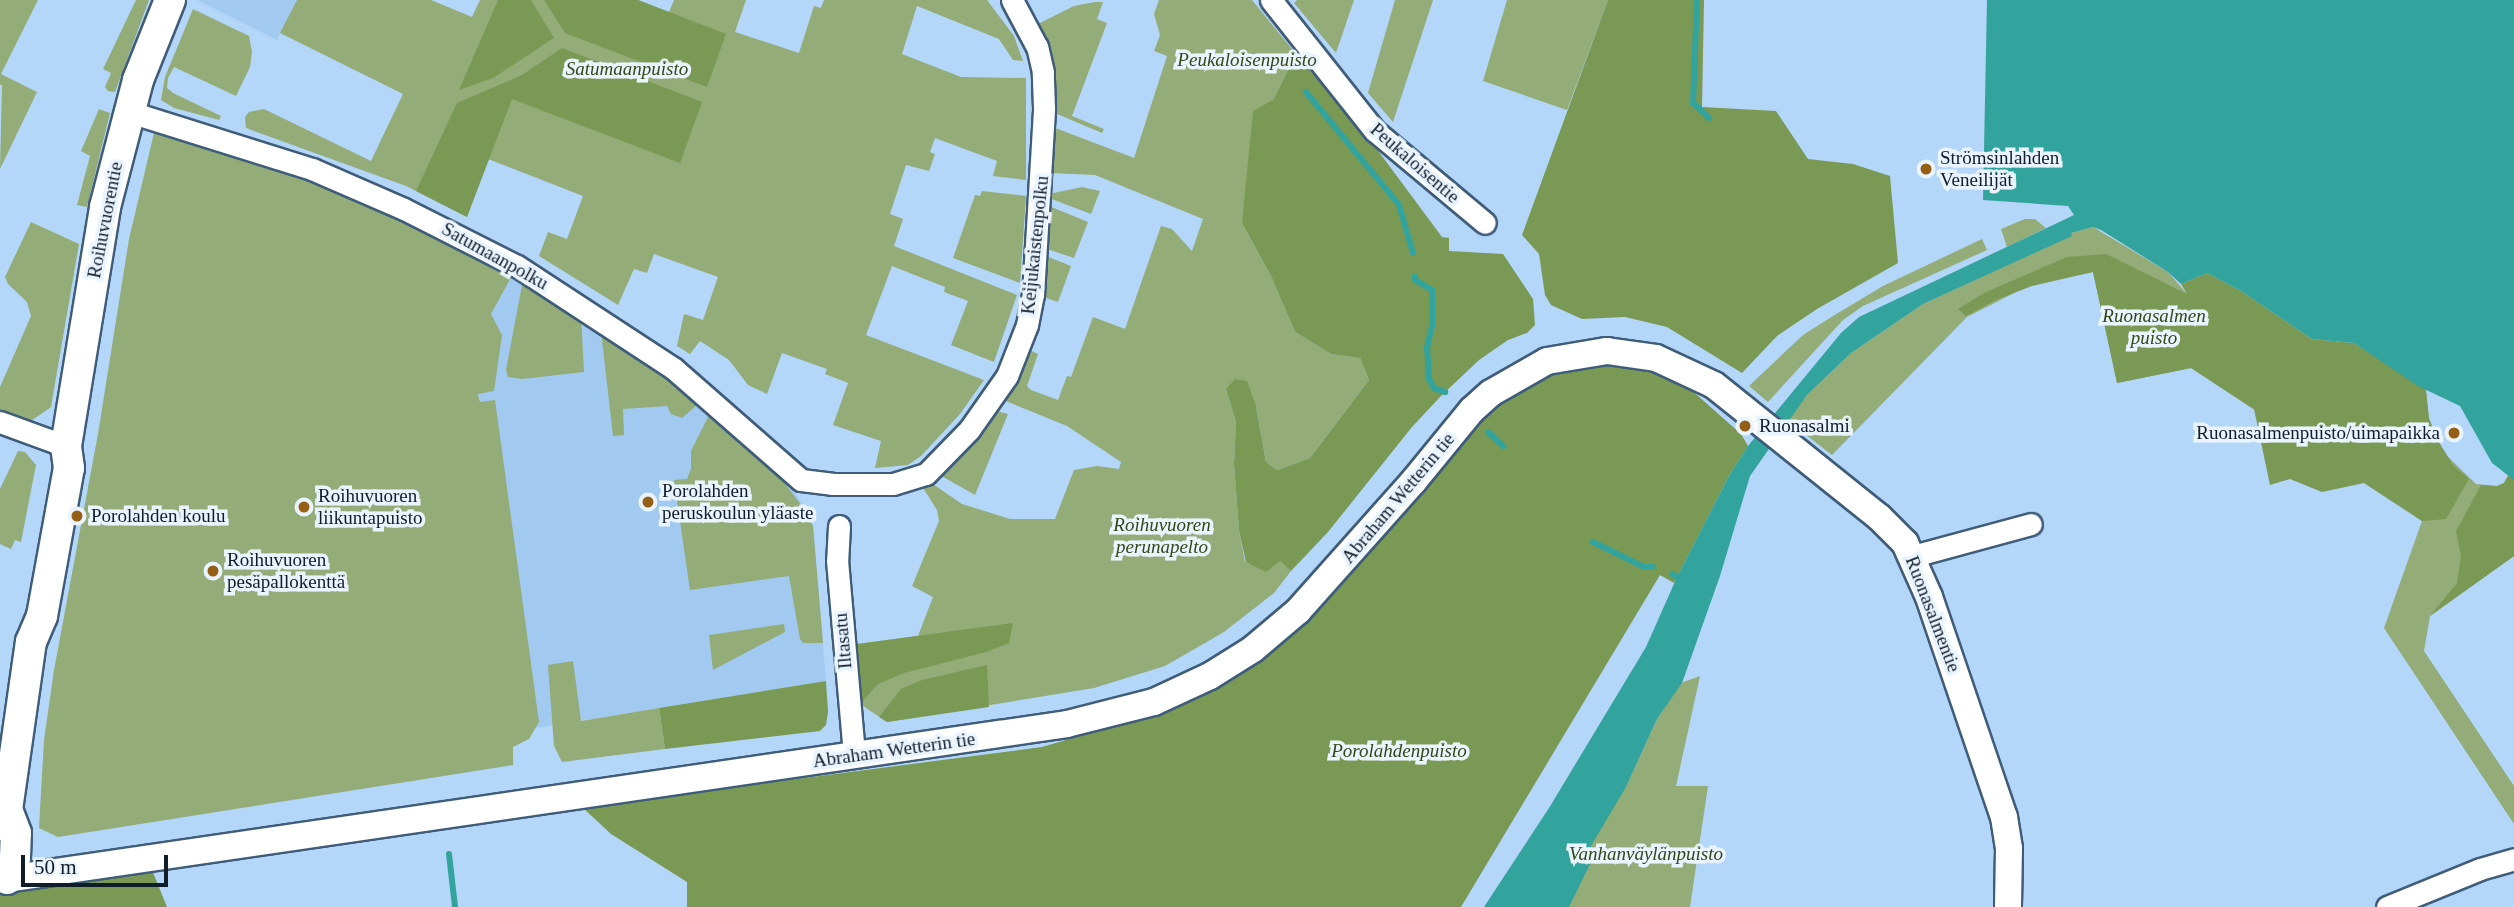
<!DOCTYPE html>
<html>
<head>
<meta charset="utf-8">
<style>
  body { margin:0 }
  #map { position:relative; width:2514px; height:907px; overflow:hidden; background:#b4d6f8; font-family:Georgia,serif }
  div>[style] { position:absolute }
  .built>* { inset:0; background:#a2c9ef }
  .green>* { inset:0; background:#93ac78 }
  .forest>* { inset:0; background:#7a9955 }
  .water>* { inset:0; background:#33a49d }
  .stream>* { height:6px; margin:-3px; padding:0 3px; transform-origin:3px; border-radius:3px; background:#33a49d }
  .roads { filter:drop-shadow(2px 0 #3f5d7a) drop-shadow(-2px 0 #3f5d7a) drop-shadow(0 2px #3f5d7a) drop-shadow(0 -2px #3f5d7a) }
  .minor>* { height:21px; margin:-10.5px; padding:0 10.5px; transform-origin:10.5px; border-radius:10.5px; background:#fff }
  .tertiary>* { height:26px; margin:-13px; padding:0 13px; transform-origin:13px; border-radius:13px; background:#fff }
  .secondary>* { height:30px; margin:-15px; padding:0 15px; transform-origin:15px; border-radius:15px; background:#fff }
  .dots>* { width:19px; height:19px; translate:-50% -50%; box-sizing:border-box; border:4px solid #eaf4fe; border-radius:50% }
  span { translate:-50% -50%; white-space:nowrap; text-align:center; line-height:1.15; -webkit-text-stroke:7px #eaf4fe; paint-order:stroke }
  .park-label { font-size:19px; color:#334816; font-style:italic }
  .poi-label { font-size:19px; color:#101d29 }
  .left { translate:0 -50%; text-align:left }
  .right { translate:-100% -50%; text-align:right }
  .street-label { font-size:19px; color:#101d29 }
  .scale { position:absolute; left:21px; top:855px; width:147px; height:32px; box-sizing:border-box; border:4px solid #101d29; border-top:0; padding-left:9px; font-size:21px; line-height:24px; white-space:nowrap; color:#101d29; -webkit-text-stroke:5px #eaf4fe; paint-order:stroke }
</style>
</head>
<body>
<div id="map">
  <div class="built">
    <i style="clip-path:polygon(197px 0,297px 0,277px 40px)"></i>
    <i style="clip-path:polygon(513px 274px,562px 303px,672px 383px,796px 494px,813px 526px,826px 681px,529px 729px,472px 349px)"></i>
  </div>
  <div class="green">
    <i style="clip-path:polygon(0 0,38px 0,1px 74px,37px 92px,0 169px,2px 86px,0 84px)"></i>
    <i style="clip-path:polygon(136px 0,149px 0,115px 92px,108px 91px,105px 87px,111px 73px,103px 69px)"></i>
    <i style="clip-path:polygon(297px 0,431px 0,472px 17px,480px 0,638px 0,669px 12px,674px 0,746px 0,735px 32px,799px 53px,814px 6px,821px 8px,824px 0,987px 0,1014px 36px,1023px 61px,1013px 60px,999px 39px,917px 6px,902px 54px,961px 77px,1026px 78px,1026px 180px,993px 176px,997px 161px,935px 138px,930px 152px,935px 154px,929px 171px,906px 165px,890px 214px,903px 219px,894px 246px,1017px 295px,994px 362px,951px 345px,968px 301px,944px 292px,945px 287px,892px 266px,866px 335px,984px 380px,960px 414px,921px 456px,908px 465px,875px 468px,881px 441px,833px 425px,848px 383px,825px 374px,827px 369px,782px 353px,767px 394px,748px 385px,729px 360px,700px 341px,690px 354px,677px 346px,684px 314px,703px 320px,718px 277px,654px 254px,647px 273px,634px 269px,618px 305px,539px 256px,548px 232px,567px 239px,583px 196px,488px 159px,467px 217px,406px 186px,246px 128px,245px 117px,249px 112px,264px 109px,371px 161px,403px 94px,280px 33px)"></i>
    <i style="clip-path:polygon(1159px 0,1252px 0,1296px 54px,1273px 100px,1242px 223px,1271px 276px,1295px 332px,1331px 354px,1360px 358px,1369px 380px,1310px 458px,1277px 470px,1266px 462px,1256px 406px,1226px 389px,1236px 422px,1234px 463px,1239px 531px,1245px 562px,1280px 561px,1291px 571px,1274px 593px,1224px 632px,1165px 666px,1094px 688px,887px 722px,860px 704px,850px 645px,918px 636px,933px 597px,912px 586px,939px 521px,937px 510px,920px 483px,927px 480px,962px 504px,1010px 519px,1055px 519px,1074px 470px,1097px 466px,1119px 469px,1121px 462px,1067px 426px,1001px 399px,1025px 348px,1038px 354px,1027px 386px,1031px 390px,1058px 400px,1067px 376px,1071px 377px,1093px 317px,1125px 329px,1161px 226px,1172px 229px,1192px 251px,1203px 219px,1095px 175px,1050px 173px,1050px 126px,1134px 158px,1167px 56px,1154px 51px,1160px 35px,1154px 14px)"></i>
    <i style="clip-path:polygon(1297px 0,1354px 0,1336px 53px,1294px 3px)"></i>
    <i style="clip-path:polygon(1395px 0,1433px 0,1393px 122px,1368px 93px)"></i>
    <i style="clip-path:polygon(1507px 0,1608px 0,1567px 110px,1483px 81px)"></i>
    <i style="clip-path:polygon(1095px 2px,1103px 2px,1097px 19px,1107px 23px,1072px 116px,1104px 129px,1102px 133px,1050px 111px,1036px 25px,1074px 6px)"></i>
    <i style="clip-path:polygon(193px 9px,249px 36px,252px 52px,250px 67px,236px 96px,174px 67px,168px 78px,167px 88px,173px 93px,221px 116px,219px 120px,174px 108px,161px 100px,165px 77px)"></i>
    <i style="clip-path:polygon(99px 109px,110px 113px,87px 207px,77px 205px,90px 156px,81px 151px)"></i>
    <i style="clip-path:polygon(154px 133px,326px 185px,400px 217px,513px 274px,491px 314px,502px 335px,494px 391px,478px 394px,480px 402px,495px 400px,539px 722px,529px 739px,513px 747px,513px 765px,58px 837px,39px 828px,44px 740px,54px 670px,98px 434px,129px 239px)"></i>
    <i style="clip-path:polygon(1082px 187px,1100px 191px,1091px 214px,1049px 198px,1049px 194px)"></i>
    <i style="clip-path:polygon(982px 191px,1026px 196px,1020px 283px,953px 258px,975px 195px,980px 196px)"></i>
    <i style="clip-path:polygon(1049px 206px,1088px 222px,1074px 258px,1047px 249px)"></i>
    <i style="clip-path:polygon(2025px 219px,2035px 219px,2046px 228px,2007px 247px,2001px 229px)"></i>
    <i style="clip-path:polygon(31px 222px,79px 244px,51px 407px,31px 421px,25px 421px,0 410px,0 387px,31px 316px,27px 302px,8px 284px,5px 277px)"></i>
    <i style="clip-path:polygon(2093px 227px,2168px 272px,2188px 295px,2446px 455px,2476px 484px,2497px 486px,2504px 483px,2509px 474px,2514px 480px,2514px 556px,2430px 616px,2424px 651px,2514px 786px,2514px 824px,2384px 628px,2422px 521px,2191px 368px,2117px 383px,2093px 272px,2032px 284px,1967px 317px,1832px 455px,1787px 420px,1807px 395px,1851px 353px,1923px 304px,2071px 236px,2071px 233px)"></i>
    <i style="clip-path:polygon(1982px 239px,1987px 250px,1863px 306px,1843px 320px,1768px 402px,1749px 386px,1803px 335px,1833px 316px,1883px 286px)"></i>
    <i style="clip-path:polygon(1046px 256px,1071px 266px,1058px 302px,1038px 295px)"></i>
    <i style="clip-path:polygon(523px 280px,581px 316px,584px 372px,522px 379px,508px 377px,506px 370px)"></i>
    <i style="clip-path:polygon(601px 331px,672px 383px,697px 405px,682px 418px,671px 414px,667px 406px,623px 409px,624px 435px,613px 436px)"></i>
    <i style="clip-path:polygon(993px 410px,1008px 414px,975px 495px,938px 474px)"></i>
    <i style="clip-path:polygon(709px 415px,780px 477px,805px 510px,813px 526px,823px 643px,803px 643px,800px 639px,789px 576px,690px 590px,674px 480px,687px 479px,691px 469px,691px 451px)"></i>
    <i style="clip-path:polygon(18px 451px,25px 452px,36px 465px,21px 542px,15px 540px,11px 549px,0 544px,0 489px)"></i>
    <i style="clip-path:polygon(784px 624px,785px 632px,713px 670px,709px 635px)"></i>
    <i style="clip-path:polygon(573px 661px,581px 721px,659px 708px,665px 749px,562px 762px,554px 746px,548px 665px)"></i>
    <i style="clip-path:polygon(1700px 676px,1676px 786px,1708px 786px,1690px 907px,1537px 907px,1626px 787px,1657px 719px,1681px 683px)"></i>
  </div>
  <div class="forest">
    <i style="clip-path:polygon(498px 0,531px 0,554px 38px,493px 78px,459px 90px)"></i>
    <i style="clip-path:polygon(544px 0,638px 0,726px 34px,707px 87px,565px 33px)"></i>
    <i style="clip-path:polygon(1608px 0,1704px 0,1702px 107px,1776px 111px,1808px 159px,1853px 164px,1890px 176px,1898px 263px,1817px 309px,1777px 336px,1742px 373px,1667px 327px,1625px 317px,1582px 319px,1551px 305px,1545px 295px,1539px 254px,1522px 235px)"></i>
    <i style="clip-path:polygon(562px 48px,702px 102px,680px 163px,512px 99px,467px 217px,416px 191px,457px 103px,522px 75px)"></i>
    <i style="clip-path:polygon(1296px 54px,1379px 152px,1442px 237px,1449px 238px,1449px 251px,1503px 254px,1533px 299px,1535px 325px,1527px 333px,1508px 340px,1479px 360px,1441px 396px,1412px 427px,1328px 532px,1291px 571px,1280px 561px,1266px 572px,1246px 562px,1239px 531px,1234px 463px,1236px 422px,1226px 389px,1235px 379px,1247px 381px,1256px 406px,1266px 462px,1277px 470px,1310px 458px,1369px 380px,1360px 358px,1331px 354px,1295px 332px,1271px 276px,1242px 223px,1253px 111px,1273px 100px)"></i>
    <i style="clip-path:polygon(2106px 254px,2187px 294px,2181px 284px,2207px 273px,2241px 291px,2312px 339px,2354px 343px,2426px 389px,2429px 418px,2437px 439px,2453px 465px,2469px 479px,2446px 519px,2422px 521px,2364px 483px,2322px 492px,2290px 479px,2270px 485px,2254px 409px,2191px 368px,2117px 383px,2093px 272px,2032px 286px,1998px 299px,1966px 316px,1958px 309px,1984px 293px,2067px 257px)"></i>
    <i style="clip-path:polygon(1606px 365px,1637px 365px,1688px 387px,1741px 434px,1748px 446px,1729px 476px,1674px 583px,1660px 575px,1461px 907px,687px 907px,687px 882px,611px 834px,582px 807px,1042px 747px,1171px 709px,1207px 693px,1237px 675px,1297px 631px,1327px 601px,1445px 456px,1504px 400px,1552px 374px)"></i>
    <i style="clip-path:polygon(2509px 474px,2514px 480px,2514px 556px,2430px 616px,2457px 583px,2461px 556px,2456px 531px,2481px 485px,2497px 486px,2504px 483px)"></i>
    <i style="clip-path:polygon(1013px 623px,1009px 643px,986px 652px,904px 673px,878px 684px,860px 704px,850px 645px)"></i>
    <i style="clip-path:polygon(987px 665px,989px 707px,887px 722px,879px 717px,901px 689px,922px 680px)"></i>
    <i style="clip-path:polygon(826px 681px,828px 712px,826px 725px,820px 731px,665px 749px,659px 708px)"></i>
    <i style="clip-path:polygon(152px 870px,167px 907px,0 907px,0 895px)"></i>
  </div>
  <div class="water">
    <i style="clip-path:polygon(1987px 0,2514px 0,2514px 480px,2492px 463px,2460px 406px,2418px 386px,2354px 343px,2312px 339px,2241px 291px,2207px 273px,2181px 284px,2168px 272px,2101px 230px,2093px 227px,2071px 233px,2072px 236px,1923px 304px,1851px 353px,1807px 395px,1750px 476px,1720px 576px,1682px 683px,1657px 719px,1626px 787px,1591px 846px,1592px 860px,1569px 907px,1484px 907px,1549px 808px,1646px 647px,1677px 577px,1729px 476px,1748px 446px,1841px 333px,1859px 317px,2074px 215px,2068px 206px,1983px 200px)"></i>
  </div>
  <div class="stream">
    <i style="left:1697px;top:0;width:103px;rotate:92.2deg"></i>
    <i style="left:1693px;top:103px;width:22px;rotate:43deg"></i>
    <i style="left:1306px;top:92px;width:146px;rotate:50.5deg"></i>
    <i style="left:1399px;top:205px;width:50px;rotate:73.7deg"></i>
    <i style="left:1415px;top:276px;width:4px;rotate:90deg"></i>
    <i style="left:1415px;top:280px;width:20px;rotate:30deg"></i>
    <i style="left:1432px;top:290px;width:36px;rotate:90deg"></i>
    <i style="left:1432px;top:326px;width:22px;rotate:103deg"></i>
    <i style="left:1427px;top:347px;width:32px;rotate:86deg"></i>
    <i style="left:1429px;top:379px;width:10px;rotate:61deg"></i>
    <i style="left:1434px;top:388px;width:12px;rotate:20deg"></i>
    <i style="left:1488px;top:432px;width:21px;rotate:43deg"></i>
    <i style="left:1593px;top:542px;width:57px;rotate:26.1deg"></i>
    <i style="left:1644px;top:567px;width:9px"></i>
    <i style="left:1672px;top:574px;width:6px;rotate:31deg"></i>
    <i style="left:449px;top:854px;width:53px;rotate:83.5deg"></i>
  </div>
  <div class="roads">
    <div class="minor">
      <i style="left:1271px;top:0;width:167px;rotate:51.6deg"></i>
      <i style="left:1375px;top:131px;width:143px;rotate:39.9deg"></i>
      <i style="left:130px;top:112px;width:191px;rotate:17.4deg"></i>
      <i style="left:312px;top:169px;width:100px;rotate:23.5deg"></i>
      <i style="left:404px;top:209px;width:127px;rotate:26.8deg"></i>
      <i style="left:517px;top:266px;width:186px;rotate:33.2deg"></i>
      <i style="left:673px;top:368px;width:170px;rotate:41.2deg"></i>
      <i style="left:801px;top:480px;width:31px;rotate:7deg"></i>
      <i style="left:832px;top:484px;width:61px"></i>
      <i style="left:893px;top:484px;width:34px;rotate:-17deg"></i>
      <i style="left:926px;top:474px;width:62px;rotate:-45.7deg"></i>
      <i style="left:969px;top:430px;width:66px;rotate:-54.9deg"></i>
      <i style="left:1007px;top:376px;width:55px;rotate:-68.6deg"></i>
      <i style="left:1027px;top:325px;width:31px;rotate:-79deg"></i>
      <i style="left:1033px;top:295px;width:187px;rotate:-86.6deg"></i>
      <i style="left:1044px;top:108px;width:36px;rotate:-92deg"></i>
      <i style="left:1043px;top:72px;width:26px;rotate:-103deg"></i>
      <i style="left:1037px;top:47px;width:53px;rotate:-118deg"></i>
      <i style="left:0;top:422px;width:70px;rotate:20deg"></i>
      <i style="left:839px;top:526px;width:34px;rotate:93deg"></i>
      <i style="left:837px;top:560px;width:196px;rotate:85deg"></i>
      <i style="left:1913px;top:556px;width:122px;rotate:-15.2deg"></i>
      <i style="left:2387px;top:907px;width:100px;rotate:-22.2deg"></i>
      <i style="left:2480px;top:869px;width:35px;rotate:-16deg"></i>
    </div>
    <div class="tertiary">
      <i style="left:7px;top:879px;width:1071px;rotate:-8.32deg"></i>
      <i style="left:1067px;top:724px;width:90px;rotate:-14.2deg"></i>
      <i style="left:1154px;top:702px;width:62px;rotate:-24.9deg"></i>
      <i style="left:1210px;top:676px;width:51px;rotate:-32.1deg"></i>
      <i style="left:1253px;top:649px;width:59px;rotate:-40.2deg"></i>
      <i style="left:1298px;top:611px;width:173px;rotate:-48.3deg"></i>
      <i style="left:1413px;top:482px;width:93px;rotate:-50.7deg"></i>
      <i style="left:1472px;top:410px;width:25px;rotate:-42deg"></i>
      <i style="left:1491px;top:393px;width:64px;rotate:-29.7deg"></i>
      <i style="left:1547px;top:361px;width:61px;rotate:-9.5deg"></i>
      <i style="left:1607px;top:351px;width:49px;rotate:8.1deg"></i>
      <i style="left:1656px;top:358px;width:64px;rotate:25deg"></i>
      <i style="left:1714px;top:385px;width:211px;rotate:38.7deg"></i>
      <i style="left:1879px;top:517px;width:37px;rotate:45deg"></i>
      <i style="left:1905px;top:543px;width:59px;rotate:66deg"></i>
      <i style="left:1929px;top:597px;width:232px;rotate:71.2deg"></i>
      <i style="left:2004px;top:817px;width:31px;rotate:81deg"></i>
      <i style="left:2009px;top:848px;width:59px;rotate:91deg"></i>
    </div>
    <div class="secondary">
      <i style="left:0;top:825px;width:17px;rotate:-65deg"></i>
      <i style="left:7px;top:810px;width:170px;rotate:-81.9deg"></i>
      <i style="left:31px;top:642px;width:28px;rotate:-67deg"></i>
      <i style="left:42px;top:616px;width:150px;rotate:-79.7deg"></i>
      <i style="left:69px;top:468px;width:22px;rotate:-98deg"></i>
      <i style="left:66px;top:446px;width:242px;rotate:-80.7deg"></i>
      <i style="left:105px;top:207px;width:131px;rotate:-75.4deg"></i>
      <i style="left:138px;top:80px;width:86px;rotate:-68.2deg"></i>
      <i style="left:7px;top:879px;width:22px;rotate:-69deg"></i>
      <i style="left:15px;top:858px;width:25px;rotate:-88deg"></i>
      <i style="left:16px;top:833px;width:25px;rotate:-111deg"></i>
    </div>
  </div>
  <div class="dots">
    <i style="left:1926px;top:169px;background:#955f16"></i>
    <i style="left:1745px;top:426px;background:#955f16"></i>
    <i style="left:2454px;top:433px;background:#955f16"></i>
    <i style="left:648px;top:502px;background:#955f16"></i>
    <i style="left:304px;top:507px;background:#955f16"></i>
    <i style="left:77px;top:516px;background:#955f16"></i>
    <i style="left:213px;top:571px;background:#955f16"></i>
  </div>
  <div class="park-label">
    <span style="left:1247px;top:60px">Peukaloisenpuisto</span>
    <span style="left:627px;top:69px">Satumaanpuisto</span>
    <span style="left:2154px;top:327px">Ruonasalmen<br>puisto</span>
    <span style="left:1162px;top:536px">Roihuvuoren<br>perunapelto</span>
    <span style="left:1399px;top:751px">Porolahdenpuisto</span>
    <span style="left:1646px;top:854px">Vanhanväylänpuisto</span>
  </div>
  <div class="poi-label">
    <span class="left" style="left:1940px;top:169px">Strömsinlahden<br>Veneilijät</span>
    <span class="left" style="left:1759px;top:426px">Ruonasalmi</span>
    <span class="right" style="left:2440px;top:433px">Ruonasalmenpuisto/uimapaikka</span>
    <span class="left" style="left:662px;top:502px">Porolahden<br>peruskoulun yläaste</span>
    <span class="left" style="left:318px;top:507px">Roihuvuoren<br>liikuntapuisto</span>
    <span class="left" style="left:91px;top:516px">Porolahden koulu</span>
    <span class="left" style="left:227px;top:571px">Roihuvuoren<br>pesäpallokenttä</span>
  </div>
  <div class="street-label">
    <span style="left:1415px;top:163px;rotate:41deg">Peukaloisentie</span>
    <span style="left:105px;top:220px;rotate:-79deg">Roihuvuorentie</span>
    <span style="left:1035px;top:245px;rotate:-84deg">Keijukaistenpolku</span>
    <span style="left:495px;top:256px;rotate:29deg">Satumaanpolku</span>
    <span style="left:1398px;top:498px;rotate:-50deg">Abraham Wetterin tie</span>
    <span style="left:1933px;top:614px;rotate:69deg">Ruonasalmentie</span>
    <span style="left:843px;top:641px;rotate:-95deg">Iltasatu</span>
    <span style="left:894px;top:750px;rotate:-8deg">Abraham Wetterin tie</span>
  </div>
  <div class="scale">50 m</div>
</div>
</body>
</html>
